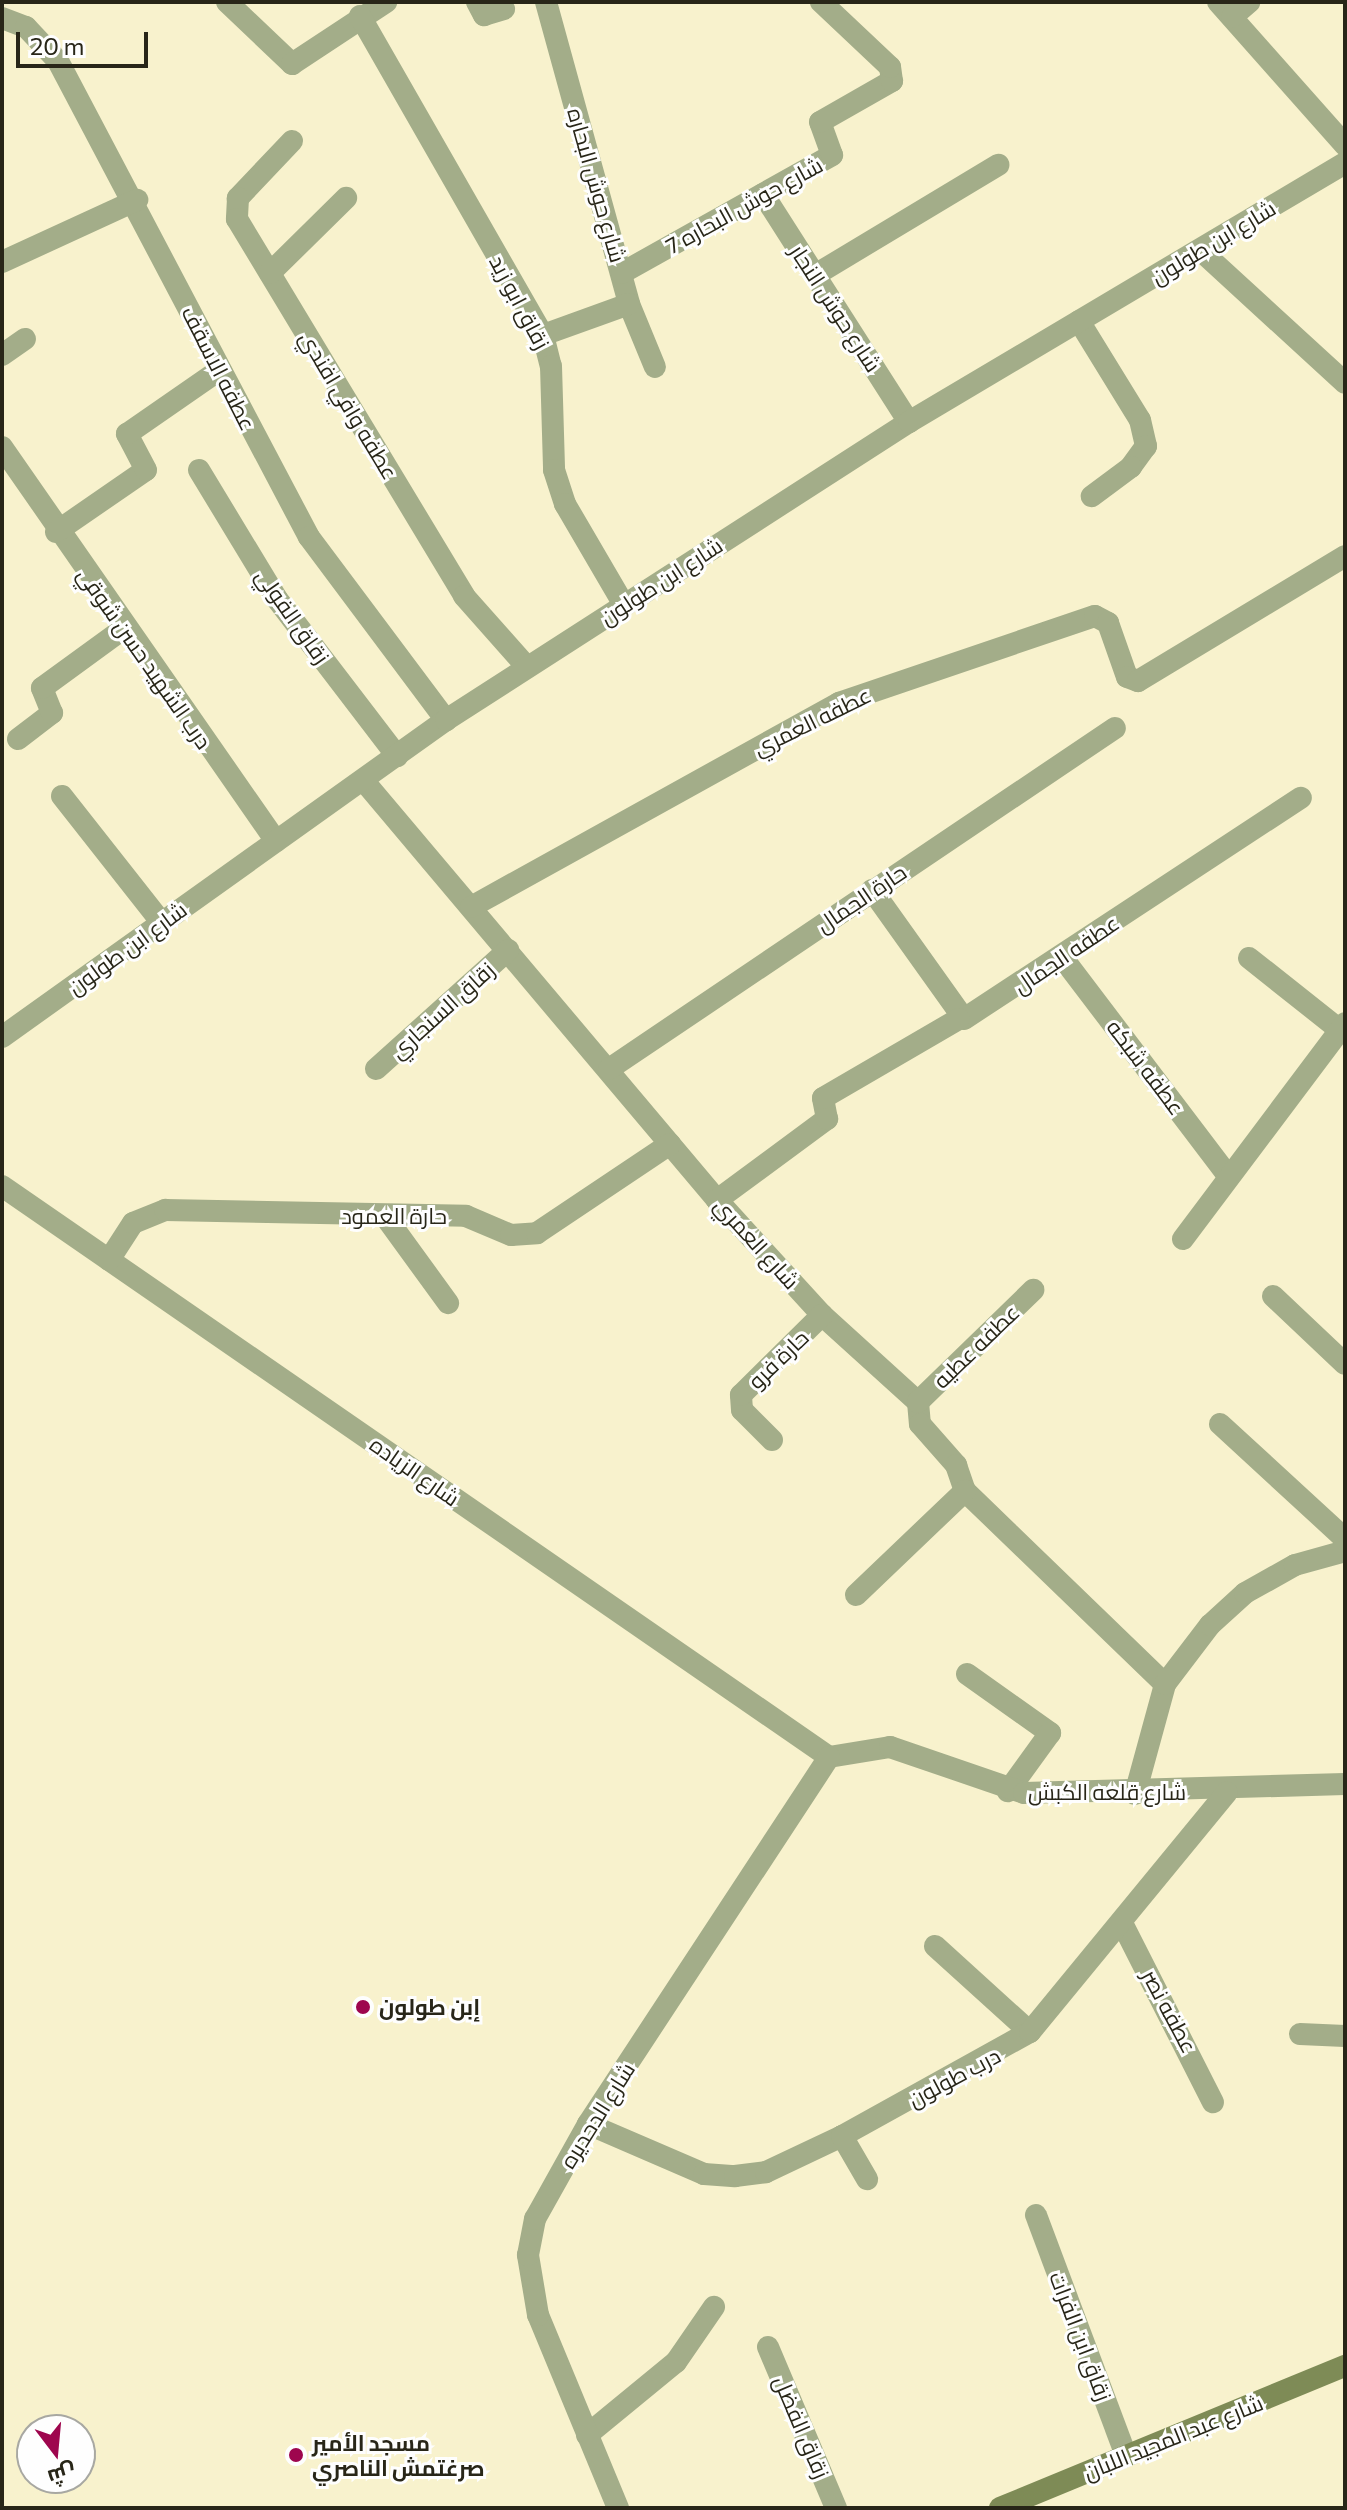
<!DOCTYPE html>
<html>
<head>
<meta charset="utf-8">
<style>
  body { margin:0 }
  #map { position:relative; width:1347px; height:2510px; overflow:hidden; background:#f8f2cd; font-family:Commissioner,Cairo,sans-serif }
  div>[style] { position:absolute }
  .minor>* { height:22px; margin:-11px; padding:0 11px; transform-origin:11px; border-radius:11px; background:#a3ad89 }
  .secondary>* { height:22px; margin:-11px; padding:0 11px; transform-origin:11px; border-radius:11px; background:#7e8b56 }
  .dots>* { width:22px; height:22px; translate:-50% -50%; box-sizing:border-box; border:4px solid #fefefe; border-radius:50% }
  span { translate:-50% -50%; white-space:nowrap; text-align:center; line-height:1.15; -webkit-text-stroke:6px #fefefe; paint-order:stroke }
  .street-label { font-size:22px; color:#282618 }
  .poi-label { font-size:22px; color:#282618; font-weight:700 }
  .left { translate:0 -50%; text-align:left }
  .frame { position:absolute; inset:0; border:4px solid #282618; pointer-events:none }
  .north { position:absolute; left:16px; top:2414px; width:80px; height:80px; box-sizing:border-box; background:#fefefe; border:2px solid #a8a8a2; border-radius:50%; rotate:164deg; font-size:22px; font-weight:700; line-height:32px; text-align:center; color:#282618 }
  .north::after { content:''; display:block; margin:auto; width:28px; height:36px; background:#9e064e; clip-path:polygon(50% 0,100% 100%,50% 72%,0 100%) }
  .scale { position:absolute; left:16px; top:32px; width:132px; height:36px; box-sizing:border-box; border:4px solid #282618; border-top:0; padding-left:10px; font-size:24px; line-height:28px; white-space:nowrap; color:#282618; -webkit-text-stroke:6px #fefefe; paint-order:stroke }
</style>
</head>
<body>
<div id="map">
  <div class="minor">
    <i style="left:227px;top:2px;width:90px;rotate:43.6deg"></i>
    <i style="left:292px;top:64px;width:113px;rotate:-33.4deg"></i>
    <i style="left:477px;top:2px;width:15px;rotate:62deg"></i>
    <i style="left:484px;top:15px;width:21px;rotate:-17deg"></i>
    <i style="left:546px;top:2px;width:313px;rotate:74.6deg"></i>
    <i style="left:629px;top:304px;width:68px;rotate:67.6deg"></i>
    <i style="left:1218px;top:2px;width:191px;rotate:48.4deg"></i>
    <i style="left:360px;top:16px;width:368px;rotate:60.2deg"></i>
    <i style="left:543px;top:335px;width:32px;rotate:76deg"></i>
    <i style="left:551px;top:366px;width:104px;rotate:88.3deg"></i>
    <i style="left:554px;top:470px;width:36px;rotate:72deg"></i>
    <i style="left:565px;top:504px;width:117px;rotate:59.7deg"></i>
    <i style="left:1232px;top:17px;width:23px;rotate:-41deg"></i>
    <i style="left:2px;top:18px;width:26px;rotate:21deg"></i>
    <i style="left:26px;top:27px;width:47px;rotate:46.7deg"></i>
    <i style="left:58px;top:61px;width:538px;rotate:62.2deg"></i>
    <i style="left:309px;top:537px;width:229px;rotate:53.2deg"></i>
    <i style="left:292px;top:141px;width:79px;rotate:133.5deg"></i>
    <i style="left:238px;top:198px;width:21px;rotate:93deg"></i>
    <i style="left:237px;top:219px;width:440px;rotate:58.9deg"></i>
    <i style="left:464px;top:596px;width:95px;rotate:48.4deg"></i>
    <i style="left:763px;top:194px;width:271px;rotate:57.4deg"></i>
    <i style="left:1200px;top:250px;width:197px;rotate:42.5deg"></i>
    <i style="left:2px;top:262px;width:149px;rotate:-24.7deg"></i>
    <i style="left:270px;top:273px;width:107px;rotate:-44.6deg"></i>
    <i style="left:622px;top:273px;width:241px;rotate:-29.3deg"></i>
    <i style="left:832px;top:155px;width:35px;rotate:-110deg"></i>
    <i style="left:820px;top:122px;width:83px;rotate:-29.7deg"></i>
    <i style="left:892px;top:81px;width:14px;rotate:-98deg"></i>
    <i style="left:890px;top:67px;width:95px;rotate:-136.7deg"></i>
    <i style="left:815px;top:275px;width:214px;rotate:-31deg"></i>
    <i style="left:1079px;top:321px;width:116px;rotate:58.4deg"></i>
    <i style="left:1140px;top:420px;width:27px;rotate:77deg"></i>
    <i style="left:1146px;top:446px;width:26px;rotate:126deg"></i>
    <i style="left:1131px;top:467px;width:49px;rotate:143.4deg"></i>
    <i style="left:543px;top:335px;width:91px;rotate:-19.8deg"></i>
    <i style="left:2px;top:355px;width:28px;rotate:-35deg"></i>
    <i style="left:2px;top:447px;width:480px;rotate:55.2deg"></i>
    <i style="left:199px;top:470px;width:151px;rotate:58.8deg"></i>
    <i style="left:277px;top:599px;width:198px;rotate:52.6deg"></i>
    <i style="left:56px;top:532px;width:109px;rotate:-34.6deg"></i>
    <i style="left:146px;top:470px;width:41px;rotate:-117.8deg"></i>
    <i style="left:127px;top:434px;width:111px;rotate:-34.7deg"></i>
    <i style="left:18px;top:739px;width:43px;rotate:-37.4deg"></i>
    <i style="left:52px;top:713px;width:27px;rotate:-112deg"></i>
    <i style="left:42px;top:688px;width:100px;rotate:-36.1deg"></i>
    <i style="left:363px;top:780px;width:549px;rotate:49.87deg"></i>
    <i style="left:717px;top:1200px;width:156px;rotate:47.6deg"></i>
    <i style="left:822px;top:1315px;width:130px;rotate:42.2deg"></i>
    <i style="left:918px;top:1402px;width:22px;rotate:85deg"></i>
    <i style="left:920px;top:1424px;width:55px;rotate:48.7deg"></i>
    <i style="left:956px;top:1465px;width:28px;rotate:71deg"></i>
    <i style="left:965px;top:1491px;width:278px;rotate:44deg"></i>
    <i style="left:62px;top:796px;width:162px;rotate:51.8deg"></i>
    <i style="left:872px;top:890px;width:158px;rotate:54.5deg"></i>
    <i style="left:964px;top:1019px;width:403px;rotate:-33.3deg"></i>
    <i style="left:471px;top:907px;width:421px;rotate:-29deg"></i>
    <i style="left:839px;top:703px;width:270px;rotate:-18.8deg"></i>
    <i style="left:1095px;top:616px;width:15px;rotate:28deg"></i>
    <i style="left:1108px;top:623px;width:57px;rotate:70.6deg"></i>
    <i style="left:1127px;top:677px;width:12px;rotate:20deg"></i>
    <i style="left:1138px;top:681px;width:242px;rotate:-31.1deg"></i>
    <i style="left:1062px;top:957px;width:276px;rotate:52.8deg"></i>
    <i style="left:1249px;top:958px;width:116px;rotate:38.4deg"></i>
    <i style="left:2px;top:1037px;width:546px;rotate:-35.53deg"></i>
    <i style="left:446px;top:720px;width:551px;rotate:-32.77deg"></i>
    <i style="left:909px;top:422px;width:507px;rotate:-30.71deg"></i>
    <i style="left:376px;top:1069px;width:178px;rotate:-42deg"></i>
    <i style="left:609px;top:1069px;width:610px;rotate:-33.98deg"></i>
    <i style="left:2px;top:1186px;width:1005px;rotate:34.62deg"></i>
    <i style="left:717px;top:1200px;width:137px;rotate:-36.4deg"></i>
    <i style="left:827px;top:1119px;width:21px;rotate:-101deg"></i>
    <i style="left:823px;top:1098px;width:157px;rotate:-30.2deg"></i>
    <i style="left:387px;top:1219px;width:104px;rotate:54deg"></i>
    <i style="left:1183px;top:1239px;width:270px;rotate:-53.1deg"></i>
    <i style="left:109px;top:1260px;width:44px;rotate:-57deg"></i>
    <i style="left:133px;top:1223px;width:35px;rotate:-22deg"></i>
    <i style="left:165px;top:1210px;width:301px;rotate:1.1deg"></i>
    <i style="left:466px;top:1216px;width:49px;rotate:22.9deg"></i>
    <i style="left:511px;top:1235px;width:26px;rotate:-4deg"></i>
    <i style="left:537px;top:1233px;width:160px;rotate:-33.8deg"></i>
    <i style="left:1273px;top:1296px;width:99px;rotate:43.4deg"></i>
    <i style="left:918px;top:1402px;width:161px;rotate:-44.2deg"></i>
    <i style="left:1220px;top:1424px;width:170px;rotate:42.6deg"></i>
    <i style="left:772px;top:1440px;width:42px;rotate:-135deg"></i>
    <i style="left:742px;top:1410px;width:15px;rotate:-94deg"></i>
    <i style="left:741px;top:1395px;width:114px;rotate:-44.6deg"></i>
    <i style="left:856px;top:1595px;width:151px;rotate:-43.7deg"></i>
    <i style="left:967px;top:1674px;width:102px;rotate:35.4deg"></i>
    <i style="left:1050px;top:1733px;width:72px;rotate:125.9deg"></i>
    <i style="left:829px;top:1757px;width:62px;rotate:-9.3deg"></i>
    <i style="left:890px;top:1747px;width:142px;rotate:18.9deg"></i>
    <i style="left:1024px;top:1793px;width:321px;rotate:-1.6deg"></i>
    <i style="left:1135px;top:1794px;width:114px;rotate:-74.7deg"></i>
    <i style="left:1165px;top:1684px;width:74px;rotate:-52.7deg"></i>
    <i style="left:1210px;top:1625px;width:47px;rotate:-42.4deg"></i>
    <i style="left:1245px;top:1593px;width:57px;rotate:-29.2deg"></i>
    <i style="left:1295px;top:1565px;width:52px;rotate:-15.6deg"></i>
    <i style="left:1122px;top:1923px;width:201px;rotate:63.1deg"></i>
    <i style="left:935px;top:1946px;width:128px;rotate:42.2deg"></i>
    <i style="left:1300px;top:2034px;width:45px;rotate:2.5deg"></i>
    <i style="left:588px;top:2124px;width:126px;rotate:23.3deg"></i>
    <i style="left:704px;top:2174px;width:31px;rotate:4deg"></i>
    <i style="left:735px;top:2176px;width:31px;rotate:-7deg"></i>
    <i style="left:766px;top:2172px;width:84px;rotate:-25.3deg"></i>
    <i style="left:842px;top:2136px;width:215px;rotate:-29deg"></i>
    <i style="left:1030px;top:2032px;width:310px;rotate:-50.6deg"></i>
    <i style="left:842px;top:2136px;width:50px;rotate:59.8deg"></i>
    <i style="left:1036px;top:2215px;width:257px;rotate:69.5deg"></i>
    <i style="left:768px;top:2347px;width:175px;rotate:67.1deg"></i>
    <i style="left:587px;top:2435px;width:115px;rotate:-39.4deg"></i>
    <i style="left:676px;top:2362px;width:67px;rotate:-55.4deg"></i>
    <i style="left:618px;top:2508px;width:209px;rotate:-112.5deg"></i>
    <i style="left:538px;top:2315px;width:61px;rotate:-99.5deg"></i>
    <i style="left:528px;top:2255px;width:37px;rotate:-79deg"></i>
    <i style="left:535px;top:2219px;width:109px;rotate:-60.8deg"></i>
    <i style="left:588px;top:2124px;width:439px;rotate:-56.7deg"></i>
  </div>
  <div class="secondary">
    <i style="left:1000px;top:2508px;width:373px;rotate:-22.4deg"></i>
  </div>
  <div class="dots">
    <i style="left:363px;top:2007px;background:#9e064e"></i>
    <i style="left:296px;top:2455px;background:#9e064e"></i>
  </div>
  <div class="street-label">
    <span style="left:597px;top:185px;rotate:74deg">شارع حوش البحاره</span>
    <span style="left:744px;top:205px;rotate:-29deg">شارع حوش البحاره 7</span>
    <span style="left:1213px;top:242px;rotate:-31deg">شارع ابن طولون</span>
    <span style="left:520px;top:302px;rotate:62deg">زقاق ابو زيد</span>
    <span style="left:836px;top:308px;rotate:57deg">شارع حوش النجار</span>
    <span style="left:219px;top:368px;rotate:63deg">عطفه الاسقف</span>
    <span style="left:349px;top:405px;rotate:59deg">عطفه وافي افندي</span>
    <span style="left:661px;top:581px;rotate:-33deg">شارع ابن طولون</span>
    <span style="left:293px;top:616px;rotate:55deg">زقاق الفولي</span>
    <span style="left:145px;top:658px;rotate:55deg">درب الشهيد حسن شوقي</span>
    <span style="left:812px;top:721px;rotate:-26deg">عطفه العمري</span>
    <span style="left:861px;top:898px;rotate:-34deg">حارة الجمال</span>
    <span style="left:127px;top:948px;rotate:-36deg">شارع ابن طولون</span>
    <span style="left:1066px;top:954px;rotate:-34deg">عطفه الجمال</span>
    <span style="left:442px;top:1010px;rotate:-42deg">زقاق السنجاري</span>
    <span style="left:1146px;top:1067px;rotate:53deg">عطفه شبكه</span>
    <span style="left:394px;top:1216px">حارة العمود</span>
    <span style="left:757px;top:1243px;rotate:48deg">شارع العمري</span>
    <span style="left:976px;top:1346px;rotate:-44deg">عطفه عطيه</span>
    <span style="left:778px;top:1359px;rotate:-44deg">حارة فرو</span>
    <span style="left:415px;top:1471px;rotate:35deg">شارع الزياده</span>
    <span style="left:1107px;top:1792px">شارع قلعه الكبش</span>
    <span style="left:1170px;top:2011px;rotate:62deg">عطفه نصر</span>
    <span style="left:954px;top:2077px;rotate:-28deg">درب طولون</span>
    <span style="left:597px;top:2115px;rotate:-58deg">شارع الدحديره</span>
    <span style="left:1081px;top:2336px;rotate:69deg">زقاق ابن الفرات</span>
    <span style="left:802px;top:2427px;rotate:67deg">زقاق الفضل</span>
    <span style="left:1173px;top:2437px;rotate:-22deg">شارع عبد المجيد اللبان</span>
  </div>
  <div class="poi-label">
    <span class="left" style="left:379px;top:2007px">إبن طولون</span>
    <span class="left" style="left:312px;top:2455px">مسجد الأمير<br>صرغتمش الناصري</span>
  </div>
  <div class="frame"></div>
  <div class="north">ش</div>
  <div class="scale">20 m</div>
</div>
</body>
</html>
